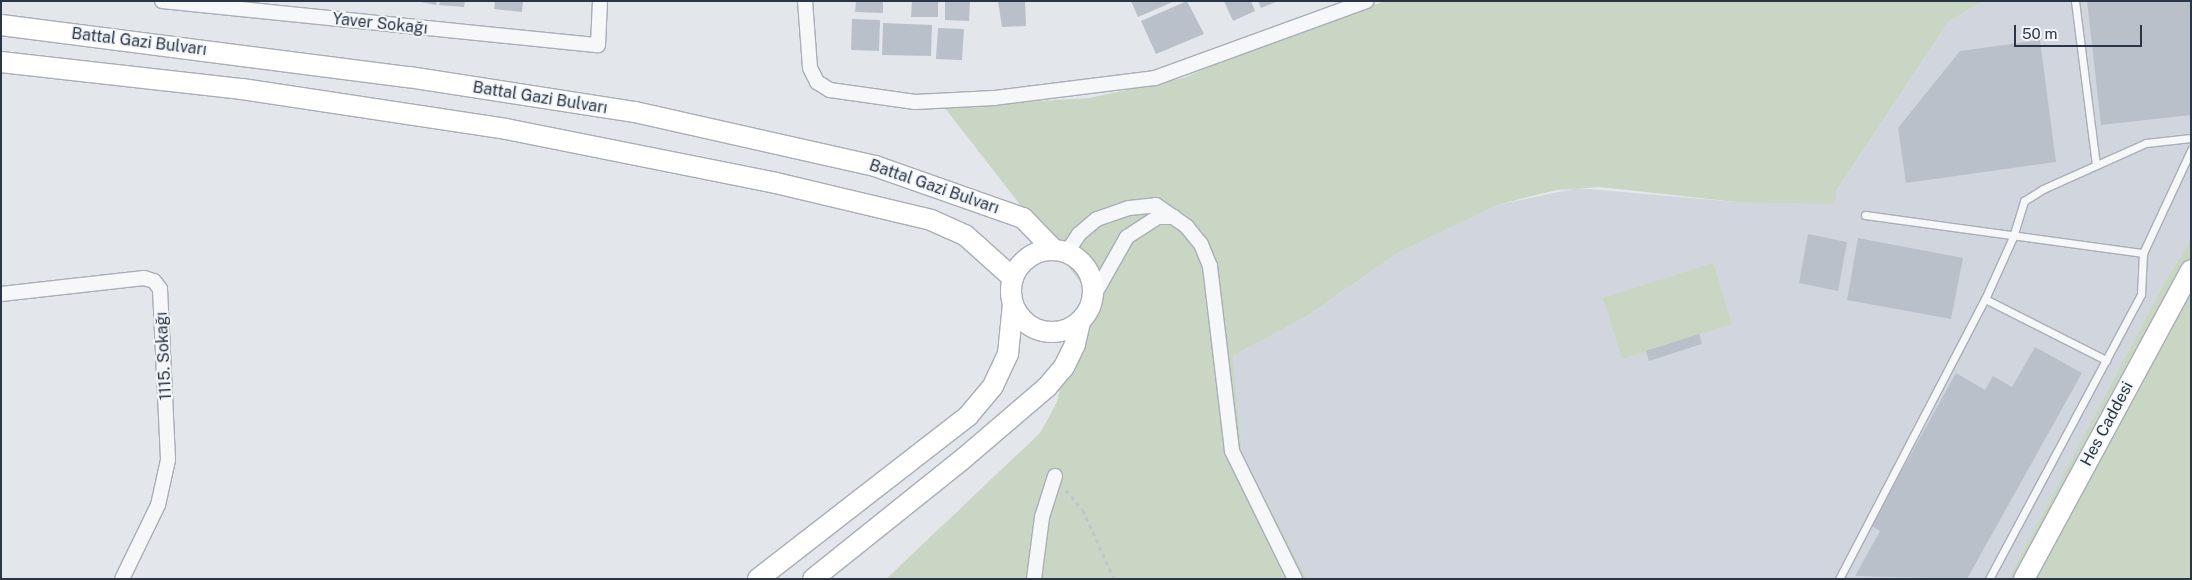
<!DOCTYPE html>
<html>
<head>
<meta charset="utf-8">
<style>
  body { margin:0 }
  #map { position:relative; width:2192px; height:580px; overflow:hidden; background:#e3e7ec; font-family:"Public Sans",sans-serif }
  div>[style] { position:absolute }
  .built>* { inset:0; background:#d1d6de }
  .green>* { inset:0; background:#c9d6c4 }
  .building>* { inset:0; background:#bac0ca }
  .path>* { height:3px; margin-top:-1.5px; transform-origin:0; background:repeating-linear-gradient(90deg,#c1c5ca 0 4px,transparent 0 8px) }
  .roads { filter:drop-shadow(1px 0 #a8aeb7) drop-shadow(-1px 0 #a8aeb7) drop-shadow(0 1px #a8aeb7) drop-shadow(0 -1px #a8aeb7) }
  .lane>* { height:7px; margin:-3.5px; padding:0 3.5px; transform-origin:3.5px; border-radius:3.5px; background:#f6f7f9 }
  .street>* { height:14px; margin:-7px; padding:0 7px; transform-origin:7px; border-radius:7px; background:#f6f7f9 }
  .secondary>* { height:20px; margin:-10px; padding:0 10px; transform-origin:10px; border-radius:10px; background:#fff }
  .secondary>.ring { margin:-10px; padding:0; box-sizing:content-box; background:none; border:20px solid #fff; border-radius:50% }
  span { translate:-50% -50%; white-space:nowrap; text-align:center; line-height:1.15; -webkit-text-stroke:4px #f3f6f9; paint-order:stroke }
  .street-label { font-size:16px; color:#2a3545 }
  .frame { position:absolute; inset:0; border:2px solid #2a3545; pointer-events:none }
  .scale { position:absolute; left:2014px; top:25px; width:128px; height:22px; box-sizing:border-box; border:2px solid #2a3545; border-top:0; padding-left:6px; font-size:15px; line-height:18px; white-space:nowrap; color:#2a3545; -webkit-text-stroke:4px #f3f6f9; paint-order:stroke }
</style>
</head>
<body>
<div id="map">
  <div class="built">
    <i style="clip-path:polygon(1983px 1px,2191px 1px,2191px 239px,2162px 287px,2008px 579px,1307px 579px,1242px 454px,1233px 356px,1307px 316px,1398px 253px,1497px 205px,1578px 188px,1736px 202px,1836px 191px,1948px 22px)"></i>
  </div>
  <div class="green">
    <i style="clip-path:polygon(1385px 1px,1983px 1px,1948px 22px,1836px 191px,1834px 204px,1736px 202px,1600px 187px,1557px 190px,1536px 195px,1497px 205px,1398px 253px,1307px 316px,1233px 356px,1242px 454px,1307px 579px,886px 579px,1040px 433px,1057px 402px,1064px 370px,1095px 301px,944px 107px,1089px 98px,1184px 78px,1229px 58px)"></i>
    <i style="clip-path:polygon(2191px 239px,2191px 579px,2008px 579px,2162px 287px)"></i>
    <i style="clip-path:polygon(1713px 263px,1732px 324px,1622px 359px,1603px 298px)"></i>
  </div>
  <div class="building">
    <i style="clip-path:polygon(416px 1px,437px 1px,436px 5px)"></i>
    <i style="clip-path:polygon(440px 1px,465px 1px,464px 7px,439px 5px)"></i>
    <i style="clip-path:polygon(495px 1px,523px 1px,522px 12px,494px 9px)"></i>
    <i style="clip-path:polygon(856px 1px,883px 1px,883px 13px,855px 12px)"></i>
    <i style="clip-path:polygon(912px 1px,938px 1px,938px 17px,911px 17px)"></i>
    <i style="clip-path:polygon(945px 1px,970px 1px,969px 21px,945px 20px)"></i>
    <i style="clip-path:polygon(998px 1px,1025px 1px,1026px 26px,1002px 27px)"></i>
    <i style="clip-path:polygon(1131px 1px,1175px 1px,1138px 17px)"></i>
    <i style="clip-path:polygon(1187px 1px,1204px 34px,1156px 54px,1141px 21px)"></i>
    <i style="clip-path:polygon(1224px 1px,1251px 1px,1255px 11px,1233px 21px)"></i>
    <i style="clip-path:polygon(1258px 1px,1278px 1px,1261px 8px)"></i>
    <i style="clip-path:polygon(2087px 1px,2191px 1px,2191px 115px,2101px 125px)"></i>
    <i style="clip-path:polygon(852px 19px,880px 20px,879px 51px,851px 50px)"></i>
    <i style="clip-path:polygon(883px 23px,932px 25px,931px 56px,882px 55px)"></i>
    <i style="clip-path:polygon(938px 28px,964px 29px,962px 60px,936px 59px)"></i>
    <i style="clip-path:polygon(2040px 40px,2056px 162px,1906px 183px,1898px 128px,1960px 51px)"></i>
    <i style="clip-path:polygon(1808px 234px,1847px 242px,1838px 291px,1799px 283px)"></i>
    <i style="clip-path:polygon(1858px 238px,1963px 258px,1951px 319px,1847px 300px)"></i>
    <i style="clip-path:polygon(1699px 334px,1702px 344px,1649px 361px,1646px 351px)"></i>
    <i style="clip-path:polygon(2035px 347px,2082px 373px,1967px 579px,1855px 576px,1880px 531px,1871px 526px,1956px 373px,1985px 390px,1993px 376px,2012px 387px)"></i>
  </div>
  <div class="path">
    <i style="left:1066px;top:490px;width:26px;rotate:50deg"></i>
    <i style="left:1083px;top:510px;width:76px;rotate:65.8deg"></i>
  </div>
  <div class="roads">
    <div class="lane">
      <i style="left:2075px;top:1px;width:165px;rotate:82.7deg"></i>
      <i style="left:1865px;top:215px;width:281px;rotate:7.8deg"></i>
      <i style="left:1985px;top:299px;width:136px;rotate:26.8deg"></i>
      <i style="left:1839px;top:579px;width:316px;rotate:-62.5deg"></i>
      <i style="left:1985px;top:299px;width:68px;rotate:-65.7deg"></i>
      <i style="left:2013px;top:237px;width:38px;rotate:-73deg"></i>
      <i style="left:2024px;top:201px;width:22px;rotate:-32deg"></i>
      <i style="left:2043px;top:189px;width:113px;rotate:-24.1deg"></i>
      <i style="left:2146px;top:143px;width:45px;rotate:-6.3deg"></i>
      <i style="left:1989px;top:579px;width:323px;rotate:-61.9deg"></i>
      <i style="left:2141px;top:294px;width:41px;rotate:-87.2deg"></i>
      <i style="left:2143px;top:253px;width:114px;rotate:-65deg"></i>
    </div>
    <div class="street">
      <i style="left:162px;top:1px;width:438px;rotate:5.8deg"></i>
      <i style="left:598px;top:45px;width:44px;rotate:-87.4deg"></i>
      <i style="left:805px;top:1px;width:67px;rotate:85.7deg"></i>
      <i style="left:810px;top:68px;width:16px;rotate:63deg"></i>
      <i style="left:817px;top:82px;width:15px;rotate:32deg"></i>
      <i style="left:830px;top:90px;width:86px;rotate:8deg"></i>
      <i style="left:915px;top:102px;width:79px;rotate:-2.9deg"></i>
      <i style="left:994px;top:98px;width:162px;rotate:-7.1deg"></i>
      <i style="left:1155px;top:78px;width:225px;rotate:-20deg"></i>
      <i style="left:1067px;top:252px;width:22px;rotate:-56deg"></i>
      <i style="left:1079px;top:234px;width:23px;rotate:-40deg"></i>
      <i style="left:1097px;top:219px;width:34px;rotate:-19deg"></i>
      <i style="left:1129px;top:208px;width:27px;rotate:-6deg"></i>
      <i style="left:1156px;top:205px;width:38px;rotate:35deg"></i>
      <i style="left:1187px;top:227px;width:22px;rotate:51deg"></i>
      <i style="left:1201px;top:244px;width:24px;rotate:68deg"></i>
      <i style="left:1210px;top:266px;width:186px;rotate:83.2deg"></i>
      <i style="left:1232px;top:451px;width:143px;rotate:63.8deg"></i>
      <i style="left:1px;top:294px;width:144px;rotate:-6.4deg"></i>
      <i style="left:144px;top:278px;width:10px;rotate:17deg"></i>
      <i style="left:154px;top:281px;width:10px;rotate:53deg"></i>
      <i style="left:160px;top:289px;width:171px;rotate:87.3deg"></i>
      <i style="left:168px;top:460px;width:46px;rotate:102.5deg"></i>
      <i style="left:158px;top:505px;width:82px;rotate:115.9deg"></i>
      <i style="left:1093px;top:297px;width:69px;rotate:-60.5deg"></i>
      <i style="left:1127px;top:237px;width:37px;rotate:-33deg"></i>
      <i style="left:1158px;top:217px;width:16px"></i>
      <i style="left:1034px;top:579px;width:63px;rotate:-82.6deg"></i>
      <i style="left:1042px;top:517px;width:43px;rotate:-72.4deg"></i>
    </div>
    <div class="secondary">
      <i style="left:1px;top:25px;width:411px;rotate:7.3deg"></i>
      <i style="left:409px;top:77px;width:229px;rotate:8.8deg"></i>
      <i style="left:635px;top:112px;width:246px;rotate:12.7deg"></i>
      <i style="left:875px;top:166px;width:157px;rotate:19.4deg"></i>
      <i style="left:1023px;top:218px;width:45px;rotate:45.9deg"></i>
      <i style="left:1px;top:62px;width:243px;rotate:6.4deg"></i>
      <i style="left:242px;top:89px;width:267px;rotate:8.6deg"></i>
      <i style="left:506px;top:129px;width:275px;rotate:11.3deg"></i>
      <i style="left:776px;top:183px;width:159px;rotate:13.4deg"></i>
      <i style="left:931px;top:220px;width:37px;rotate:24deg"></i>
      <i style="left:965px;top:235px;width:64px;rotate:41.9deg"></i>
      <i class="ring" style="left:1011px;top:250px;width:62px;height:62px"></i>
      <i style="left:758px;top:579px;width:266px;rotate:-37.8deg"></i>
      <i style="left:968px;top:416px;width:39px;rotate:-50deg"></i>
      <i style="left:993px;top:386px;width:35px;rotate:-65deg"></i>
      <i style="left:1008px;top:354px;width:50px;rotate:-84.3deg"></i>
      <i style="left:813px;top:579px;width:193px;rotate:-38.7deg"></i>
      <i style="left:964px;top:458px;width:109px;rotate:-40.5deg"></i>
      <i style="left:1047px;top:387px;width:26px;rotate:-50deg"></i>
      <i style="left:1064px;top:367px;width:25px;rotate:-64deg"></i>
      <i style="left:1075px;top:344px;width:23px;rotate:-77deg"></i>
      <i style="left:2024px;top:579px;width:351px;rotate:-61.6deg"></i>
    </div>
  </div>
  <div class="street-label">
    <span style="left:380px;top:24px;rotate:6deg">Yaver Sokağı</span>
    <span style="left:139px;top:42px;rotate:7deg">Battal Gazi Bulvarı</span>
    <span style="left:540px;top:98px;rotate:9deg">Battal Gazi Bulvarı</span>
    <span style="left:934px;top:187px;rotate:19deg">Battal Gazi Bulvarı</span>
    <span style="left:164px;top:356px;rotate:-93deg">1115. Sokağı</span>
    <span style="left:2107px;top:424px;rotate:-62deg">Hes Caddesi</span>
  </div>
  <div class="frame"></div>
  <div class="scale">50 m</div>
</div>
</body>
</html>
